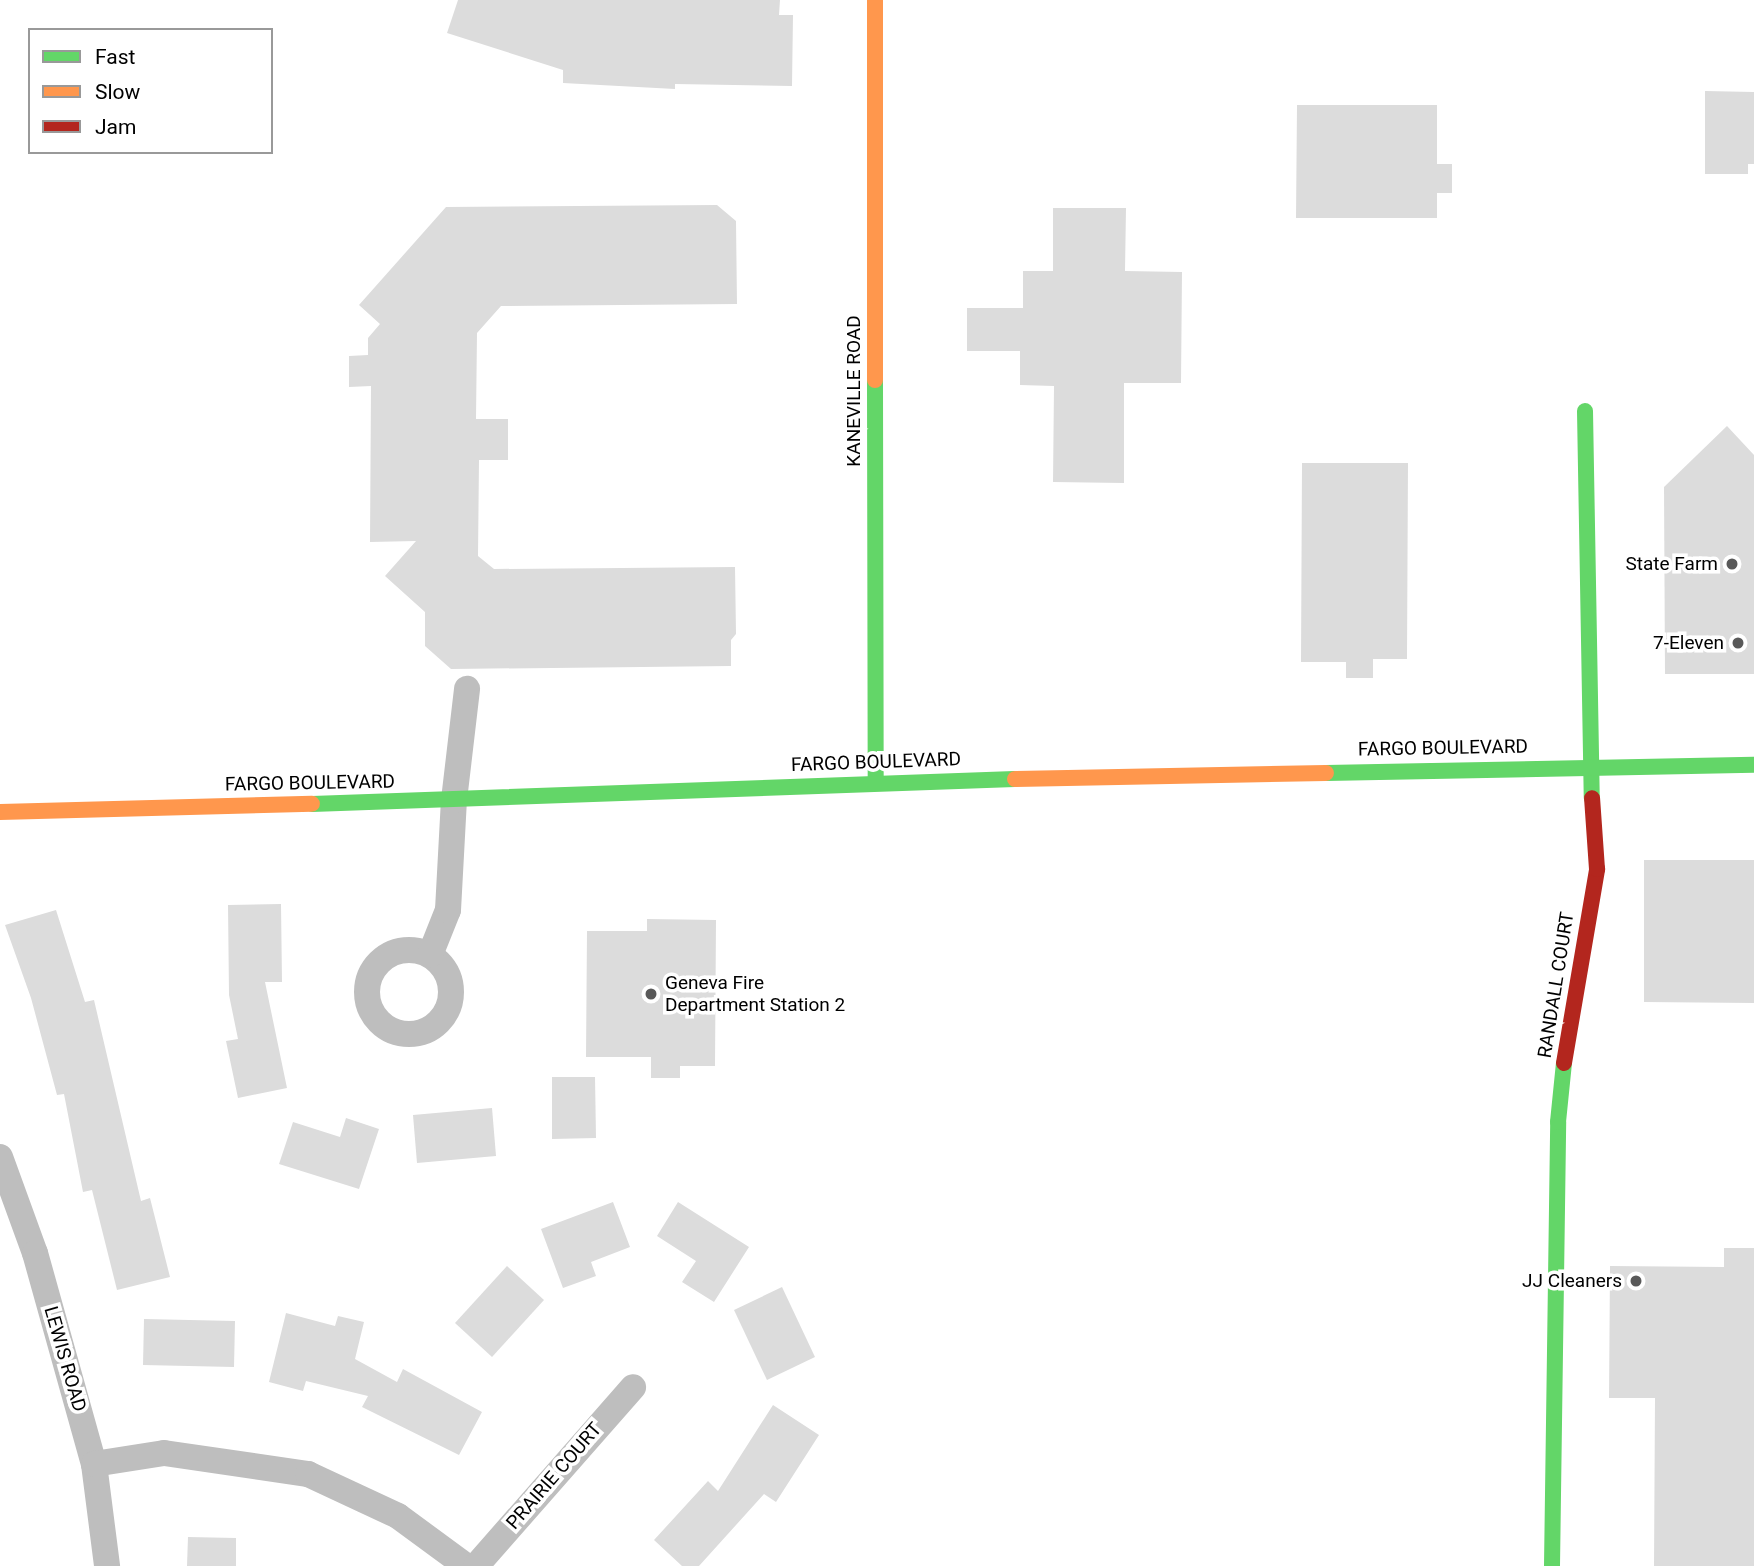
<!DOCTYPE html>
<html>
<head>
<meta charset="utf-8">
<style>
  body { margin:0 }
  #map { position:relative; width:1754px; height:1566px; overflow:hidden; background:#fff; font-family:Roboto,sans-serif }
  div>[style] { position:absolute }
  .building>* { inset:0; background:#dcdcdc }
  .street>* { height:26px; margin:-13px; padding:0 13px; transform-origin:13px; border-radius:13px; background:#bebebe }
  .street>.ring { margin:-13px; padding:0; box-sizing:content-box; background:none; border:26px solid #bebebe; border-radius:50% }
  .fast>* { height:16px; margin:-8px; padding:0 8px; transform-origin:8px; border-radius:8px; background:#63d668 }
  .slow>* { height:16px; margin:-8px; padding:0 8px; transform-origin:8px; border-radius:8px; background:#ff974d }
  .jam>* { height:16px; margin:-8px; padding:0 8px; transform-origin:8px; border-radius:8px; background:#b3261e }
  .dots>* { width:19px; height:19px; translate:-50% -50%; box-sizing:border-box; border:4px solid #fff; border-radius:50% }
  span { translate:-50% -50%; white-space:nowrap; text-align:center; line-height:1.15; -webkit-text-stroke:7px #fff; paint-order:stroke }
  .street-label { font-size:19px; color:#000 }
  .poi-label { font-size:19px; color:#000 }
  .right { translate:-100% -50%; text-align:right }
  .left { translate:0 -50%; text-align:left }
  .legend { position:absolute; left:28px; top:28px; width:245px; height:126px; box-sizing:border-box; background:#fff; border:2px solid #999; margin:0; padding:9px 12px; list-style:none; font-size:21px; color:#000 }
  .legend li { display:flex; align-items:center; gap:14px; height:35px }
  .legend b { width:35px; border:2px solid #999 }
</style>
</head>
<body>
<div id="map">
  <div class="building">
    <i style="clip-path:polygon(458px 0,780px 0,779px 15px,793px 15px,792px 86px,675px 84px,675px 89px,563px 83px,563px 70px,447px 33px)"></i>
    <i style="clip-path:polygon(1705px 91px,1754px 92px,1754px 164px,1748px 164px,1748px 174px,1705px 174px)"></i>
    <i style="clip-path:polygon(1297px 105px,1437px 105px,1437px 164px,1452px 164px,1452px 193px,1437px 193px,1437px 218px,1296px 218px)"></i>
    <i style="clip-path:polygon(717px 205px,736px 221px,737px 304px,501px 306px,477px 333px,476px 419px,508px 419px,508px 460px,479px 460px,478px 556px,494px 569px,735px 567px,736px 634px,731px 640px,731px 666px,451px 669px,425px 646px,425px 612px,385px 576px,416px 541px,370px 542px,371px 386px,349px 387px,349px 356px,368px 355px,368px 338px,380px 324px,359px 305px,446px 207px)"></i>
    <i style="clip-path:polygon(1053px 208px,1126px 208px,1125px 271px,1182px 272px,1181px 383px,1124px 383px,1124px 483px,1053px 482px,1054px 386px,1020px 385px,1020px 351px,967px 351px,967px 308px,1023px 308px,1023px 271px,1053px 271px)"></i>
    <i style="clip-path:polygon(1727px 426px,1754px 455px,1754px 674px,1665px 674px,1664px 487px)"></i>
    <i style="clip-path:polygon(1302px 463px,1408px 463px,1407px 659px,1373px 659px,1373px 678px,1346px 678px,1346px 662px,1301px 662px)"></i>
    <i style="clip-path:polygon(1644px 860px,1754px 860px,1754px 1003px,1644px 1002px)"></i>
    <i style="clip-path:polygon(281px 904px,282px 982px,265px 982px,287px 1088px,238px 1098px,226px 1041px,238px 1039px,229px 995px,228px 905px)"></i>
    <i style="clip-path:polygon(56px 910px,85px 1002px,94px 1000px,141px 1201px,150px 1198px,170px 1277px,117px 1290px,92px 1190px,83px 1192px,64px 1094px,57px 1095px,31px 998px,5px 925px)"></i>
    <i style="clip-path:polygon(647px 919px,716px 920px,715px 1066px,680px 1066px,680px 1078px,651px 1078px,651px 1057px,586px 1057px,587px 931px,647px 931px)"></i>
    <i style="clip-path:polygon(552px 1077px,595px 1077px,596px 1138px,552px 1139px)"></i>
    <i style="clip-path:polygon(492px 1108px,496px 1156px,417px 1163px,413px 1115px)"></i>
    <i style="clip-path:polygon(346px 1118px,379px 1129px,359px 1189px,279px 1164px,293px 1122px,340px 1137px)"></i>
    <i style="clip-path:polygon(613px 1202px,630px 1247px,591px 1262px,596px 1276px,563px 1288px,541px 1229px)"></i>
    <i style="clip-path:polygon(678px 1202px,749px 1247px,714px 1302px,682px 1282px,696px 1261px,657px 1236px)"></i>
    <i style="clip-path:polygon(1724px 1248px,1754px 1248px,1754px 1566px,1654px 1566px,1655px 1398px,1609px 1398px,1610px 1266px,1724px 1267px)"></i>
    <i style="clip-path:polygon(507px 1266px,544px 1300px,492px 1357px,455px 1323px)"></i>
    <i style="clip-path:polygon(782px 1287px,815px 1357px,767px 1380px,734px 1310px)"></i>
    <i style="clip-path:polygon(286px 1313px,335px 1326px,338px 1316px,364px 1322px,355px 1359px,397px 1382px,403px 1369px,482px 1412px,459px 1455px,362px 1407px,368px 1396px,306px 1381px,303px 1391px,269px 1382px)"></i>
    <i style="clip-path:polygon(144px 1319px,235px 1321px,234px 1367px,143px 1365px)"></i>
    <i style="clip-path:polygon(773px 1405px,819px 1435px,776px 1502px,764px 1494px,699px 1566px,682px 1566px,654px 1540px,708px 1481px,718px 1491px)"></i>
    <i style="clip-path:polygon(188px 1537px,236px 1538px,236px 1566px,187px 1566px)"></i>
  </div>
  <div class="street">
    <i class="ring" style="left:367px;top:950px;width:58px;height:58px"></i>
    <i style="left:430px;top:955px;width:48px;rotate:-68.2deg"></i>
    <i style="left:448px;top:910px;width:110px;rotate:-86.9deg"></i>
    <i style="left:454px;top:800px;width:112px;rotate:-83.3deg"></i>
    <i style="left:0;top:1157px;width:102px;rotate:70deg"></i>
    <i style="left:35px;top:1253px;width:219px;rotate:74.4deg"></i>
    <i style="left:94px;top:1464px;width:103px;rotate:82.7deg"></i>
    <i style="left:94px;top:1464px;width:71px;rotate:-8.9deg"></i>
    <i style="left:164px;top:1453px;width:146px;rotate:8.3deg"></i>
    <i style="left:308px;top:1474px;width:99px;rotate:25deg"></i>
    <i style="left:398px;top:1516px;width:84px;rotate:36.3deg"></i>
    <i style="left:476px;top:1566px;width:238px;rotate:-48.7deg"></i>
  </div>
  <div class="fast">
    <i style="left:875px;top:380px;width:402px;rotate:89.9deg"></i>
    <i style="left:1585px;top:411px;width:387px;rotate:89deg"></i>
    <i style="left:1326px;top:773px;width:428px;rotate:-1.1deg"></i>
    <i style="left:312px;top:804px;width:703px;rotate:-2.04deg"></i>
    <i style="left:1552px;top:1566px;width:444px;rotate:-89.2deg"></i>
    <i style="left:1558px;top:1122px;width:59px;rotate:-84.2deg"></i>
  </div>
  <div class="slow">
    <i style="left:875px;top:0;width:380px;rotate:90deg"></i>
    <i style="left:1015px;top:779px;width:311px;rotate:-1.1deg"></i>
    <i style="left:0;top:812px;width:312px;rotate:-1.5deg"></i>
  </div>
  <div class="jam">
    <i style="left:1564px;top:1063px;width:197px;rotate:-80.3deg"></i>
    <i style="left:1597px;top:869px;width:71px;rotate:-94deg"></i>
  </div>
  <div class="dots">
    <i style="left:1732px;top:564px;background:#595959"></i>
    <i style="left:1738px;top:643px;background:#595959"></i>
    <i style="left:651px;top:994px;background:#595959"></i>
    <i style="left:1636px;top:1281px;background:#595959"></i>
  </div>
  <div class="street-label">
    <span style="left:854px;top:391px;rotate:-90deg">KANEVILLE ROAD</span>
    <span style="left:1443px;top:748px;rotate:-1deg">FARGO BOULEVARD</span>
    <span style="left:876px;top:762px;rotate:-2deg">FARGO BOULEVARD</span>
    <span style="left:310px;top:783px;rotate:-1deg">FARGO BOULEVARD</span>
    <span style="left:1556px;top:985px;rotate:-81deg">RANDALL COURT</span>
    <span style="left:65px;top:1359px;rotate:74deg">LEWIS ROAD</span>
    <span style="left:554px;top:1476px;rotate:-49deg">PRAIRIE COURT</span>
  </div>
  <div class="poi-label">
    <span class="right" style="left:1718px;top:564px">State Farm</span>
    <span class="right" style="left:1724px;top:643px">7-Eleven</span>
    <span class="left" style="left:665px;top:994px">Geneva Fire<br>Department Station 2</span>
    <span class="right" style="left:1622px;top:1281px">JJ Cleaners</span>
  </div>
  <ul class="legend">
  <li><b style="height:9px;background:#63d668"></b>Fast</li>
  <li><b style="height:9px;background:#ff974d"></b>Slow</li>
  <li><b style="height:9px;background:#b3261e"></b>Jam</li>
  </ul>
</div>
</body>
</html>
